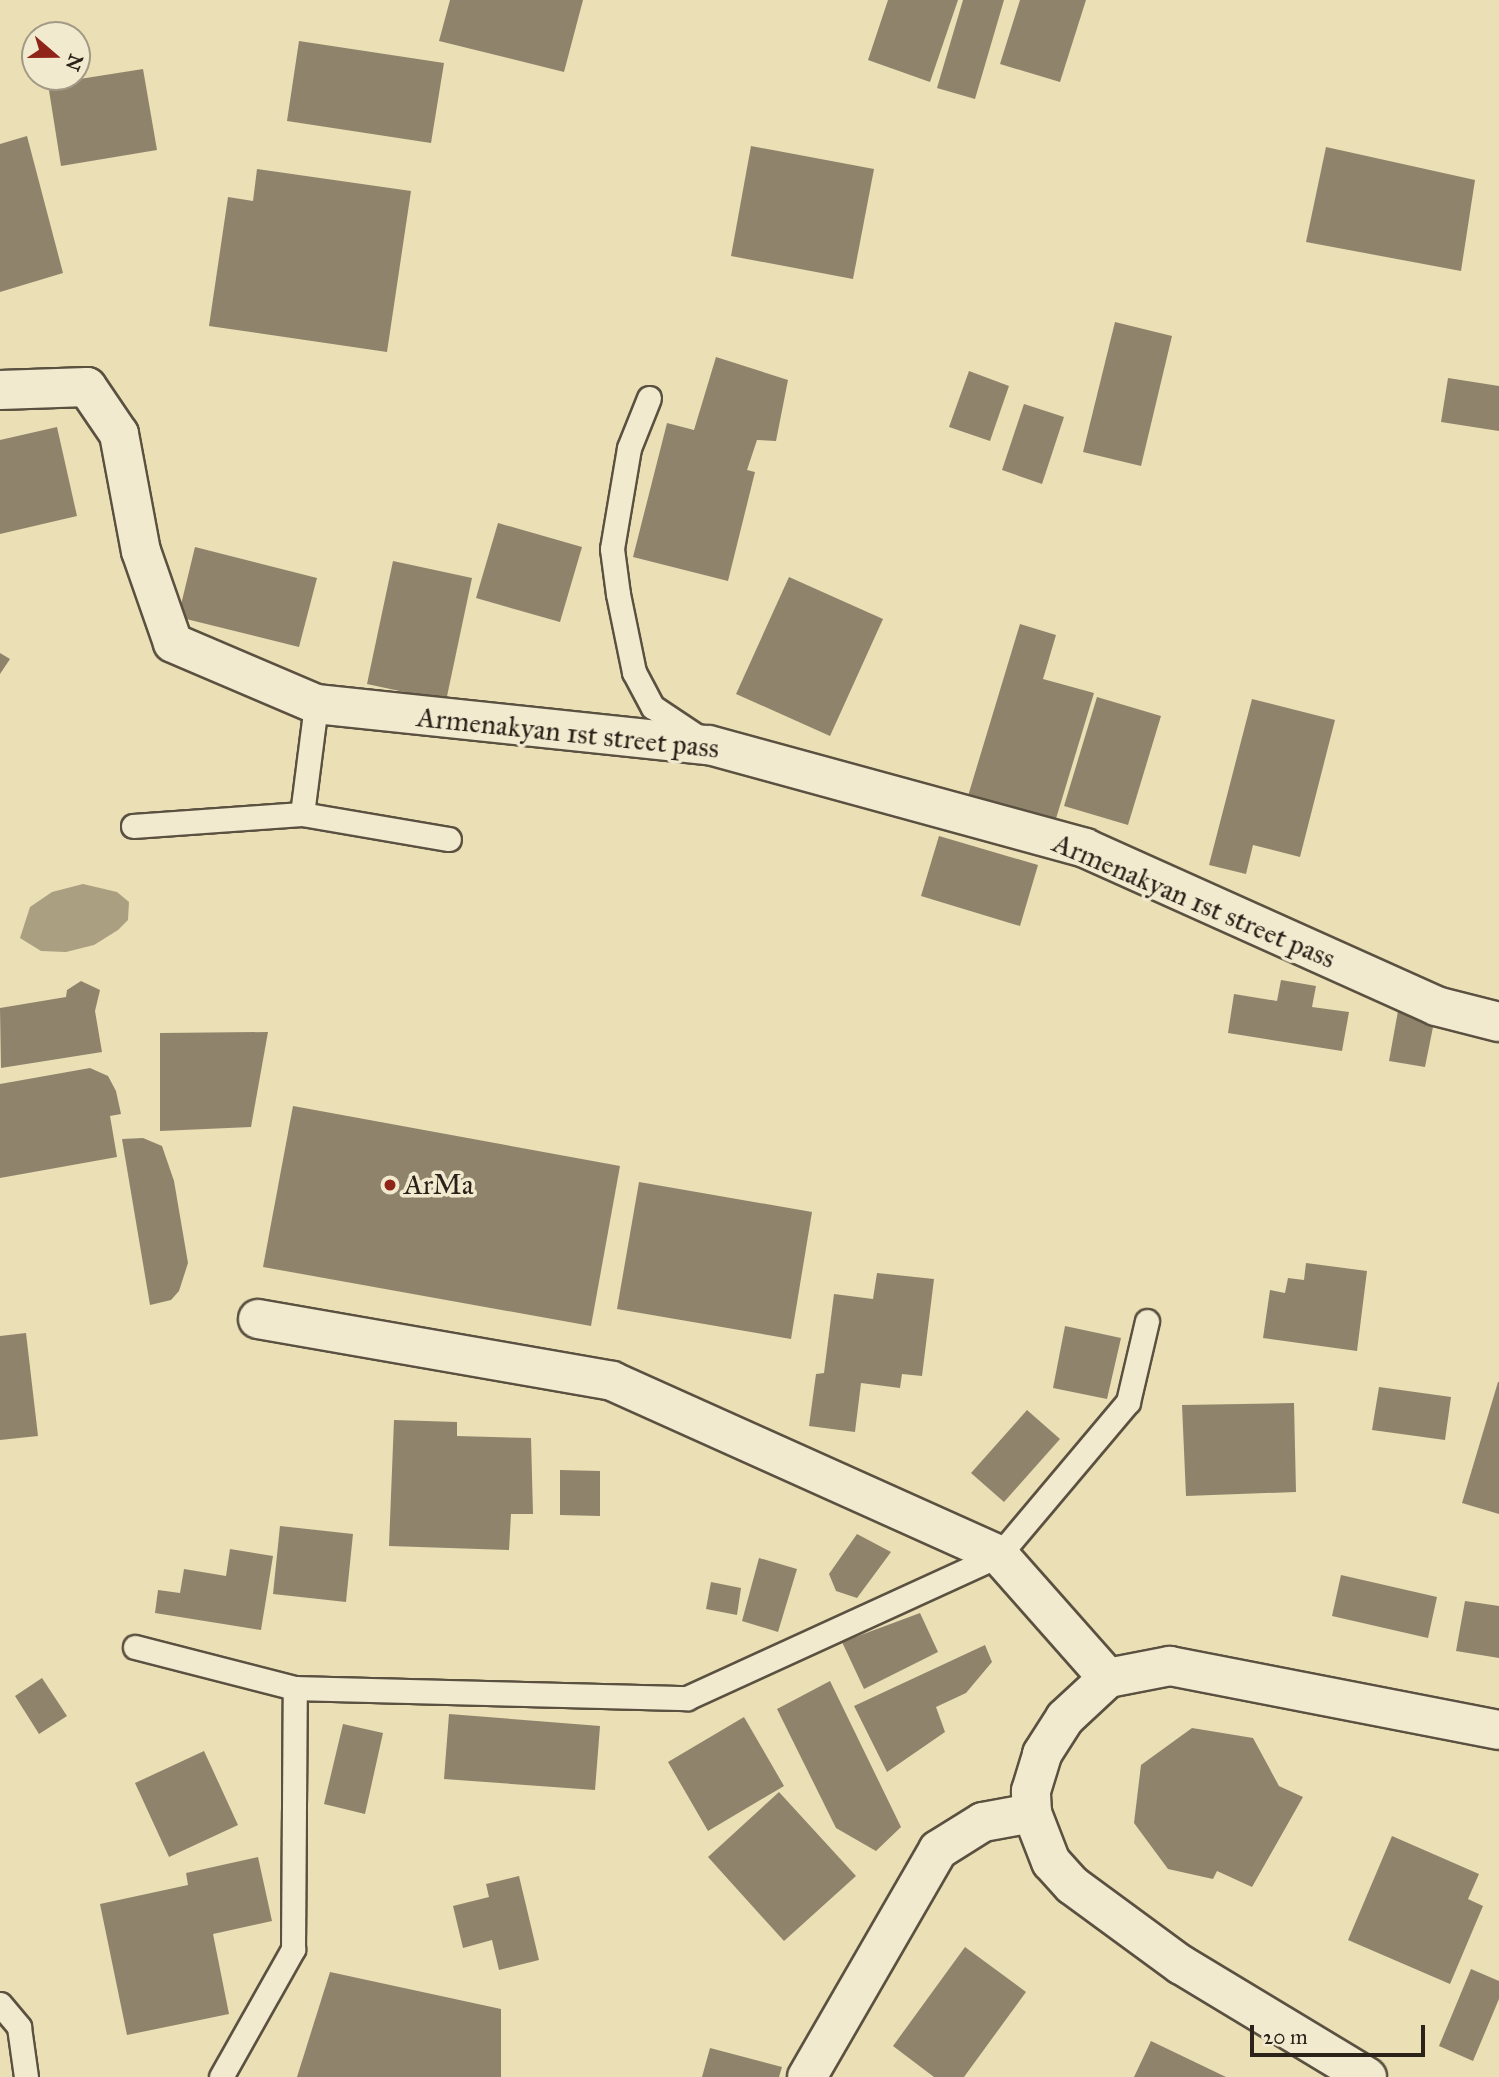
<!DOCTYPE html>
<html>
<head>
<meta charset="utf-8">
<style>
  body { margin:0 }
  #map { position:relative; width:1499px; height:2077px; overflow:hidden; background:#ebdfb5; font-family:"IM FELL Great Primer",serif }
  div>[style] { position:absolute }
  .water>* { inset:0; background:#aa9f80 }
  .building>* { inset:0; background:#8f846b }
  .roads { filter:drop-shadow(2px 0 #5b5141) drop-shadow(-2px 0 #5b5141) drop-shadow(0 2px #5b5141) drop-shadow(0 -2px #5b5141) }
  .lane>* { height:23px; margin:-11.5px; padding:0 11.5px; transform-origin:11.5px; border-radius:11.5px; background:#f2eacf }
  .street>* { height:38px; margin:-19px; padding:0 19px; transform-origin:19px; border-radius:19px; background:#f2eacf }
  .secondary>* { height:38px; margin:-19px; padding:0 19px; transform-origin:19px; border-radius:19px; background:#f2eacf }
  .dots>* { width:19px; height:19px; translate:-50% -50%; box-sizing:border-box; border:4px solid #f2eacf; border-radius:50% }
  span { translate:-50% -50%; white-space:nowrap; text-align:center; line-height:1.15; -webkit-text-stroke:7px #f2eacf; paint-order:stroke }
  .street-label { font-size:28px; color:#2b221a }
  .poi-label { font-size:28px; color:#2b221a }
  .left { translate:0 -50%; text-align:left }
  .north { position:absolute; left:21px; top:21px; width:70px; height:70px; box-sizing:border-box; background:#f2eacf; border:2px solid #a29a87; border-radius:50%; rotate:110deg; font-size:19px; font-weight:700; line-height:28px; text-align:center; color:#2b221a }
  .north::after { content:''; display:block; margin:auto; width:24px; height:32px; background:#8f2418; clip-path:polygon(50% 0,100% 100%,50% 72%,0 100%) }
  .scale { position:absolute; left:1250px; top:2025px; width:175px; height:32px; box-sizing:border-box; border:4px solid #2b221a; border-top:0; padding-left:9px; font-size:21px; line-height:24px; white-space:nowrap; color:#2b221a; -webkit-text-stroke:5px #f2eacf; paint-order:stroke }
</style>
</head>
<body>
<div id="map">
  <div class="water">
    <i style="clip-path:polygon(83px 884px,117px 892px,129px 902px,128px 920px,118px 930px,94px 945px,66px 952px,41px 951px,20px 938px,30px 907px,52px 892px)"></i>
  </div>
  <div class="building">
    <i style="clip-path:polygon(450px 0,583px 0,564px 72px,439px 41px)"></i>
    <i style="clip-path:polygon(888px 0,958px 0,930px 82px,868px 60px)"></i>
    <i style="clip-path:polygon(963px 0,1004px 0,975px 99px,937px 88px)"></i>
    <i style="clip-path:polygon(1020px 0,1086px 0,1060px 82px,1000px 64px)"></i>
    <i style="clip-path:polygon(299px 41px,444px 63px,431px 143px,287px 121px)"></i>
    <i style="clip-path:polygon(143px 69px,157px 150px,61px 166px,48px 84px)"></i>
    <i style="clip-path:polygon(27px 136px,63px 273px,0 292px,0 144px)"></i>
    <i style="clip-path:polygon(751px 146px,874px 169px,853px 279px,731px 256px)"></i>
    <i style="clip-path:polygon(1326px 147px,1475px 180px,1461px 271px,1306px 242px)"></i>
    <i style="clip-path:polygon(257px 169px,411px 191px,387px 352px,209px 326px,228px 197px,253px 201px)"></i>
    <i style="clip-path:polygon(1115px 322px,1172px 336px,1141px 466px,1083px 452px)"></i>
    <i style="clip-path:polygon(716px 357px,788px 380px,776px 441px,757px 440px,747px 470px,755px 472px,728px 581px,633px 557px,667px 423px,694px 430px)"></i>
    <i style="clip-path:polygon(969px 371px,1009px 386px,990px 441px,949px 427px)"></i>
    <i style="clip-path:polygon(1448px 378px,1499px 386px,1499px 431px,1441px 422px)"></i>
    <i style="clip-path:polygon(1024px 404px,1064px 417px,1042px 484px,1002px 470px)"></i>
    <i style="clip-path:polygon(57px 427px,77px 516px,0 534px,0 440px)"></i>
    <i style="clip-path:polygon(498px 523px,582px 547px,560px 622px,476px 598px)"></i>
    <i style="clip-path:polygon(195px 547px,317px 578px,299px 647px,178px 617px)"></i>
    <i style="clip-path:polygon(393px 561px,472px 578px,446px 701px,367px 684px)"></i>
    <i style="clip-path:polygon(789px 577px,883px 619px,830px 736px,736px 694px)"></i>
    <i style="clip-path:polygon(1020px 624px,1056px 635px,1043px 679px,1094px 693px,1055px 822px,968px 796px)"></i>
    <i style="clip-path:polygon(0 653px,10px 659px,0 674px)"></i>
    <i style="clip-path:polygon(1097px 697px,1161px 716px,1128px 825px,1064px 806px)"></i>
    <i style="clip-path:polygon(1252px 699px,1335px 720px,1300px 857px,1253px 845px,1246px 874px,1209px 865px)"></i>
    <i style="clip-path:polygon(939px 836px,1038px 865px,1020px 926px,921px 896px)"></i>
    <i style="clip-path:polygon(1281px 980px,1316px 986px,1312px 1007px,1349px 1012px,1342px 1051px,1228px 1033px,1234px 994px,1277px 1001px)"></i>
    <i style="clip-path:polygon(81px 981px,100px 990px,95px 1011px,102px 1052px,1px 1068px,0 1008px,66px 997px,67px 990px)"></i>
    <i style="clip-path:polygon(1398px 1011px,1435px 1017px,1425px 1067px,1389px 1061px)"></i>
    <i style="clip-path:polygon(268px 1032px,251px 1127px,160px 1131px,160px 1033px)"></i>
    <i style="clip-path:polygon(90px 1068px,108px 1076px,116px 1091px,121px 1114px,110px 1116px,117px 1157px,0 1178px,0 1084px)"></i>
    <i style="clip-path:polygon(293px 1106px,620px 1166px,591px 1326px,263px 1267px)"></i>
    <i style="clip-path:polygon(143px 1138px,162px 1146px,174px 1181px,188px 1263px,179px 1291px,171px 1300px,150px 1305px,122px 1139px)"></i>
    <i style="clip-path:polygon(639px 1182px,812px 1212px,791px 1339px,617px 1309px)"></i>
    <i style="clip-path:polygon(1306px 1263px,1367px 1271px,1357px 1351px,1263px 1338px,1270px 1290px,1285px 1293px,1288px 1278px,1304px 1280px)"></i>
    <i style="clip-path:polygon(877px 1273px,934px 1279px,922px 1376px,902px 1374px,900px 1388px,861px 1383px,855px 1432px,809px 1426px,816px 1374px,824px 1373px,834px 1294px,873px 1299px)"></i>
    <i style="clip-path:polygon(1065px 1326px,1121px 1338px,1107px 1399px,1053px 1388px)"></i>
    <i style="clip-path:polygon(26px 1333px,38px 1436px,0 1440px,0 1336px)"></i>
    <i style="clip-path:polygon(1498px 1382px,1499px 1382px,1499px 1514px,1462px 1503px)"></i>
    <i style="clip-path:polygon(1379px 1387px,1451px 1397px,1445px 1440px,1372px 1430px)"></i>
    <i style="clip-path:polygon(1294px 1403px,1296px 1492px,1186px 1496px,1182px 1405px)"></i>
    <i style="clip-path:polygon(1027px 1410px,1060px 1439px,1004px 1502px,971px 1473px)"></i>
    <i style="clip-path:polygon(394px 1420px,457px 1422px,457px 1436px,531px 1438px,533px 1514px,511px 1514px,509px 1550px,389px 1546px)"></i>
    <i style="clip-path:polygon(560px 1470px,600px 1471px,600px 1516px,560px 1515px)"></i>
    <i style="clip-path:polygon(280px 1526px,353px 1534px,346px 1602px,273px 1594px)"></i>
    <i style="clip-path:polygon(857px 1534px,891px 1552px,857px 1598px,836px 1591px,829px 1574px)"></i>
    <i style="clip-path:polygon(230px 1549px,273px 1556px,261px 1630px,155px 1613px,158px 1590px,180px 1593px,184px 1569px,226px 1576px)"></i>
    <i style="clip-path:polygon(759px 1558px,797px 1569px,778px 1632px,742px 1621px)"></i>
    <i style="clip-path:polygon(1341px 1575px,1437px 1597px,1428px 1638px,1332px 1616px)"></i>
    <i style="clip-path:polygon(711px 1582px,741px 1588px,737px 1615px,706px 1609px)"></i>
    <i style="clip-path:polygon(1465px 1601px,1499px 1606px,1499px 1658px,1456px 1651px)"></i>
    <i style="clip-path:polygon(920px 1613px,938px 1652px,864px 1689px,842px 1642px)"></i>
    <i style="clip-path:polygon(985px 1645px,992px 1662px,966px 1693px,936px 1707px,945px 1732px,887px 1772px,854px 1706px)"></i>
    <i style="clip-path:polygon(42px 1678px,67px 1716px,39px 1734px,15px 1696px)"></i>
    <i style="clip-path:polygon(830px 1681px,901px 1827px,876px 1851px,836px 1828px,777px 1709px)"></i>
    <i style="clip-path:polygon(449px 1714px,600px 1726px,595px 1790px,444px 1779px)"></i>
    <i style="clip-path:polygon(744px 1717px,784px 1786px,708px 1831px,668px 1762px)"></i>
    <i style="clip-path:polygon(343px 1724px,383px 1733px,365px 1814px,324px 1804px)"></i>
    <i style="clip-path:polygon(1192px 1728px,1253px 1738px,1279px 1786px,1303px 1797px,1252px 1887px,1217px 1871px,1213px 1879px,1168px 1869px,1134px 1823px,1141px 1765px)"></i>
    <i style="clip-path:polygon(204px 1751px,238px 1825px,169px 1857px,135px 1783px)"></i>
    <i style="clip-path:polygon(779px 1792px,856px 1876px,784px 1941px,708px 1857px)"></i>
    <i style="clip-path:polygon(1392px 1836px,1479px 1874px,1468px 1899px,1483px 1906px,1450px 1984px,1348px 1940px)"></i>
    <i style="clip-path:polygon(258px 1857px,272px 1921px,213px 1934px,229px 2014px,127px 2035px,100px 1904px,188px 1885px,186px 1873px)"></i>
    <i style="clip-path:polygon(519px 1876px,539px 1960px,499px 1970px,492px 1940px,463px 1948px,453px 1906px,489px 1897px,486px 1884px)"></i>
    <i style="clip-path:polygon(965px 1947px,1026px 1992px,964px 2077px,934px 2077px,893px 2046px)"></i>
    <i style="clip-path:polygon(1471px 1969px,1499px 1981px,1499px 1999px,1473px 2061px,1439px 2046px)"></i>
    <i style="clip-path:polygon(330px 1972px,501px 2009px,501px 2077px,297px 2077px)"></i>
    <i style="clip-path:polygon(1151px 2041px,1226px 2077px,1134px 2077px)"></i>
    <i style="clip-path:polygon(710px 2048px,782px 2067px,779px 2077px,702px 2077px)"></i>
  </div>
  <div class="roads">
    <div class="lane">
      <i style="left:649px;top:398px;width:54px;rotate:111.8deg"></i>
      <i style="left:629px;top:448px;width:102px;rotate:99.6deg"></i>
      <i style="left:612px;top:549px;width:45px;rotate:82.4deg"></i>
      <i style="left:618px;top:594px;width:80px;rotate:78.4deg"></i>
      <i style="left:634px;top:672px;width:40px;rotate:62deg"></i>
      <i style="left:653px;top:707px;width:58px;rotate:33.7deg"></i>
      <i style="left:302px;top:814px;width:111px;rotate:-82.7deg"></i>
      <i style="left:133px;top:826px;width:169px;rotate:-4.1deg"></i>
      <i style="left:302px;top:814px;width:149px;rotate:9.7deg"></i>
      <i style="left:135px;top:1647px;width:165px;rotate:14.4deg"></i>
      <i style="left:295px;top:1688px;width:392px;rotate:1.5deg"></i>
      <i style="left:687px;top:1698px;width:343px;rotate:-24.6deg"></i>
      <i style="left:999px;top:1555px;width:200px;rotate:-49.9deg"></i>
      <i style="left:1128px;top:1402px;width:83px;rotate:-76.8deg"></i>
      <i style="left:0;top:2004px;width:30px;rotate:50deg"></i>
      <i style="left:19px;top:2027px;width:50px;rotate:82deg"></i>
      <i style="left:221px;top:2077px;width:147px;rotate:-60.6deg"></i>
      <i style="left:293px;top:1949px;width:261px;rotate:-89.6deg"></i>
    </div>
    <div class="street">
      <i style="left:0;top:390px;width:87px;rotate:-2deg"></i>
      <i style="left:87px;top:387px;width:57px;rotate:55.8deg"></i>
      <i style="left:119px;top:434px;width:119px;rotate:79.4deg"></i>
      <i style="left:141px;top:551px;width:97px;rotate:70.8deg"></i>
      <i style="left:173px;top:643px;width:155px;rotate:23.1deg"></i>
      <i style="left:316px;top:704px;width:395px;rotate:6deg"></i>
      <i style="left:709px;top:745px;width:390px;rotate:15.3deg"></i>
      <i style="left:1085px;top:848px;width:385px;rotate:24.2deg"></i>
      <i style="left:1436px;top:1006px;width:65px;rotate:14.3deg"></i>
      <i style="left:258px;top:1319px;width:359px;rotate:9.9deg"></i>
      <i style="left:612px;top:1381px;width:424px;rotate:24.2deg"></i>
      <i style="left:999px;top:1555px;width:164px;rotate:48.5deg"></i>
      <i style="left:807px;top:2077px;width:262px;rotate:-60deg"></i>
      <i style="left:938px;top:1850px;width:53px;rotate:-31.9deg"></i>
      <i style="left:983px;top:1822px;width:50px;rotate:-10.4deg"></i>
    </div>
    <div class="secondary">
      <i style="left:1367px;top:2077px;width:217px;rotate:-148.9deg"></i>
      <i style="left:1181px;top:1965px;width:135px;rotate:-143.7deg"></i>
      <i style="left:1072px;top:1885px;width:31px;rotate:-132deg"></i>
      <i style="left:1051px;top:1862px;width:53px;rotate:-111.2deg"></i>
      <i style="left:1032px;top:1813px;width:22px;rotate:-93deg"></i>
      <i style="left:1031px;top:1791px;width:39px;rotate:-73deg"></i>
      <i style="left:1042px;top:1754px;width:43px;rotate:-57.4deg"></i>
      <i style="left:1065px;top:1718px;width:59px;rotate:-42.9deg"></i>
      <i style="left:1108px;top:1678px;width:63px;rotate:-11deg"></i>
      <i style="left:1170px;top:1666px;width:335px;rotate:11deg"></i>
    </div>
  </div>
  <div class="dots">
    <i style="left:390px;top:1185px;background:#8f2418"></i>
  </div>
  <div class="street-label">
    <span style="left:568px;top:733px;rotate:6deg">Armenakyan 1st street pass</span>
    <span style="left:1194px;top:901px;rotate:23deg">Armenakyan 1st street pass</span>
  </div>
  <div class="poi-label">
    <span class="left" style="left:404px;top:1185px">ArMa</span>
  </div>
  <div class="north">N</div>
  <div class="scale">20 m</div>
</div>
</body>
</html>
